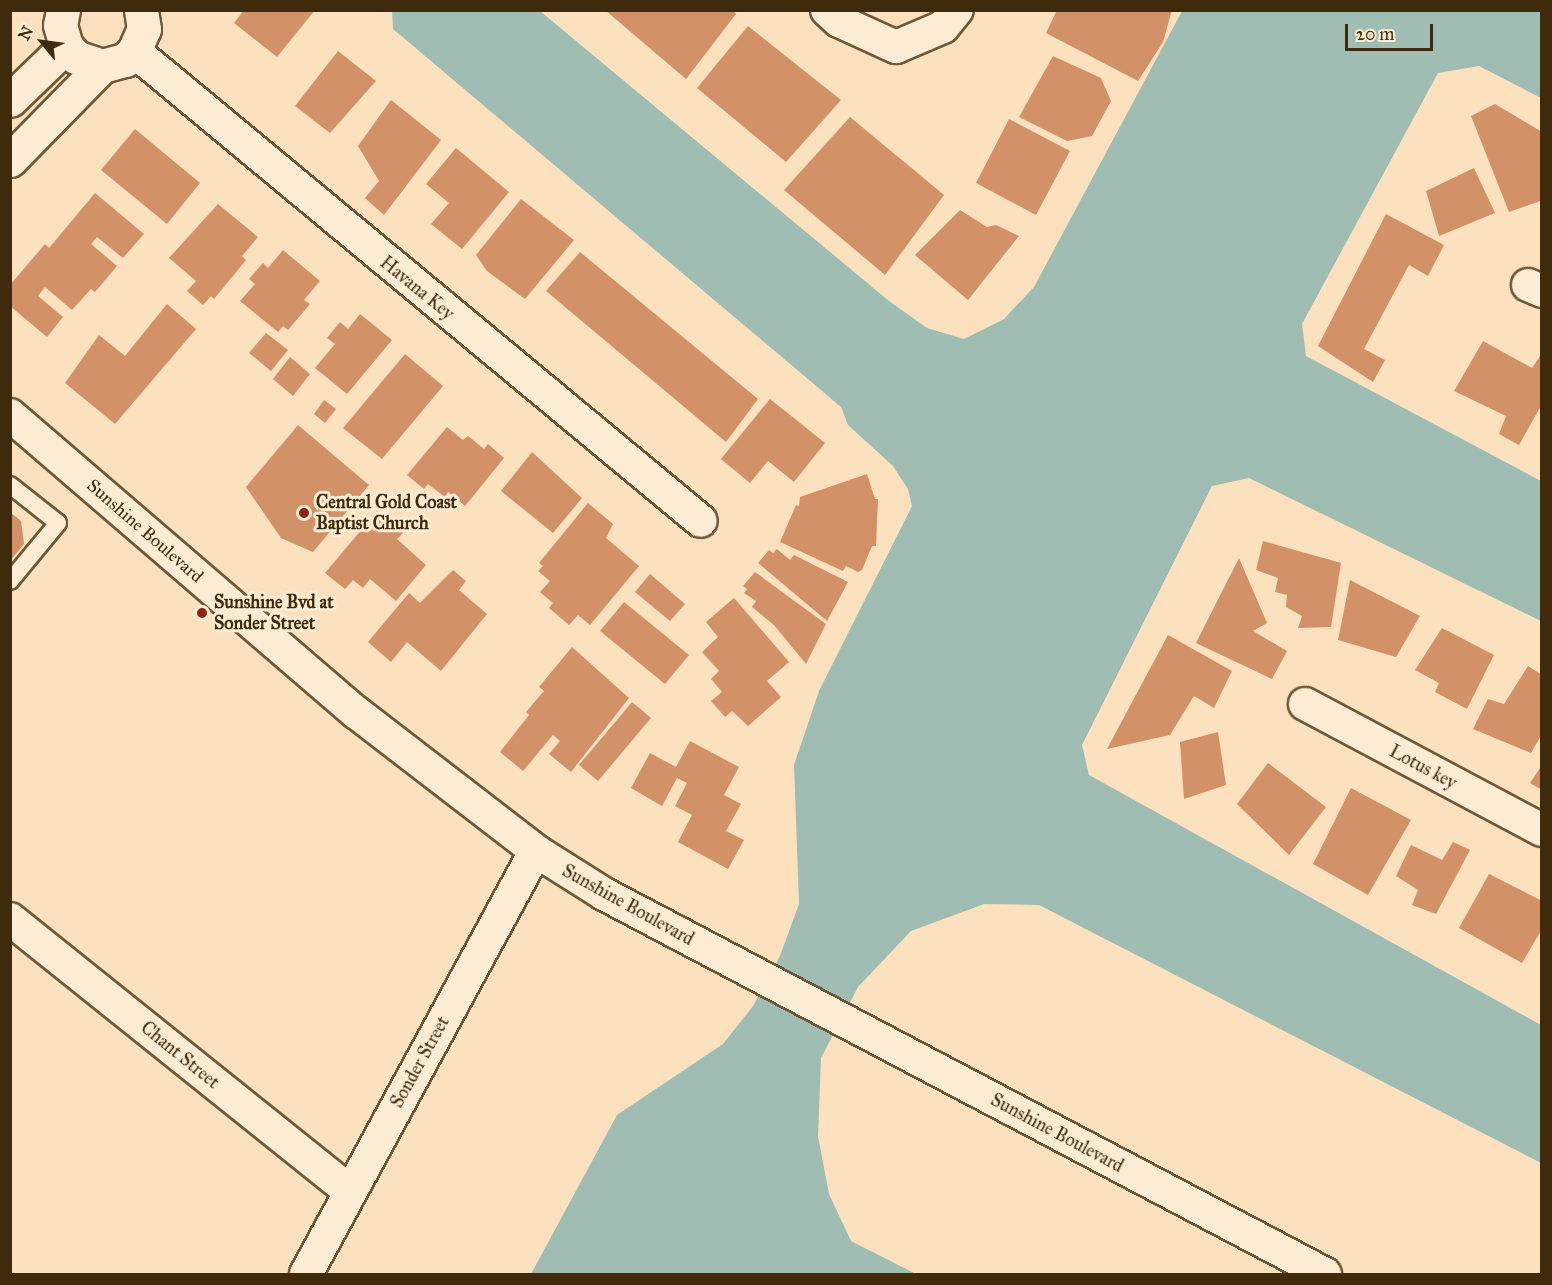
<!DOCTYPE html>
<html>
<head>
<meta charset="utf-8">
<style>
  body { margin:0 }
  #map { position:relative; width:1552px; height:1285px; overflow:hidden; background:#fbe1bd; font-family:"IM FELL Great Primer",serif }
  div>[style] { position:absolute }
  .water>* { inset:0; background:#9fbdb3 }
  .building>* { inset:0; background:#d39168 }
  .roads { filter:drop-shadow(2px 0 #6f5838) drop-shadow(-2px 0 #6f5838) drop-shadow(0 2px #6f5838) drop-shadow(0 -2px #6f5838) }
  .lane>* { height:16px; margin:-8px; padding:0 8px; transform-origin:8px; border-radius:8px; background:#fcecd4 }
  .street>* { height:32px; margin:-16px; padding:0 16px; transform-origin:16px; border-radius:16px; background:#fcecd4 }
  .secondary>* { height:33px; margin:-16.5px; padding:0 16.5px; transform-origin:16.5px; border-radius:16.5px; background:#fcecd4 }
  .dots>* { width:16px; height:16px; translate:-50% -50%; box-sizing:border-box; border:3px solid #fcecd4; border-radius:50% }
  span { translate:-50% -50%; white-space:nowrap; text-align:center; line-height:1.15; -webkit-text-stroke:6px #fcecd4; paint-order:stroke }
  .street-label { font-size:18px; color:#402a0c }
  .poi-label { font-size:18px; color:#402a0c; font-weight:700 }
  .left { translate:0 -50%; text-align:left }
  .frame { position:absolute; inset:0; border:12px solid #402a0c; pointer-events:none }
  .north { position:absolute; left:12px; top:12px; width:60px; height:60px; -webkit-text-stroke:4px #fcecd4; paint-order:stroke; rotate:299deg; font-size:16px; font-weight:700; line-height:24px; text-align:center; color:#402a0c }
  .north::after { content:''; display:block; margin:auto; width:21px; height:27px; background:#402a0c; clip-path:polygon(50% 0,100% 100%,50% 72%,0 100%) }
  .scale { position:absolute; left:1345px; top:24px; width:88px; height:27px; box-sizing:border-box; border:3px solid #402a0c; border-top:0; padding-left:8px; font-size:18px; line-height:21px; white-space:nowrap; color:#402a0c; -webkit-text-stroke:4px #fcecd4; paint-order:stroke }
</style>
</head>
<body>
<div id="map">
  <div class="water">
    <i style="clip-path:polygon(392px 11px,540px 11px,889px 301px,927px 328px,964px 339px,1004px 319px,1034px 287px,1182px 11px,1541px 11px,1541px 98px,1479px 66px,1438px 73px,1302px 324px,1306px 356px,1541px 481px,1541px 621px,1249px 478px,1212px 486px,1082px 745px,1089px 775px,1541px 1025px,1541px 1163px,1039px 905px,984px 904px,911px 931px,858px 987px,821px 1058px,818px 1136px,829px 1194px,851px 1241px,916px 1274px,531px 1274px,617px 1115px,723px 1044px,753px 1006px,780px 956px,799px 904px,794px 765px,819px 691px,912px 506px,908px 489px,893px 466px,848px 425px,841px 407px,393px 29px)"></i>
  </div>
  <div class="building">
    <i style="clip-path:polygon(244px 10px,315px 10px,277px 57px,234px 23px)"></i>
    <i style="clip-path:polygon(605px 10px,733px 10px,736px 14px,686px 79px)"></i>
    <i style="clip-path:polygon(1057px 10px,1172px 10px,1163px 42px,1138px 81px,1046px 33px)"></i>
    <i style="clip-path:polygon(748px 26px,841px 100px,786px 162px,697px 88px)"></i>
    <i style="clip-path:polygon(338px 51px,376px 81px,330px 133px,295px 106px)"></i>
    <i style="clip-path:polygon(1053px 56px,1101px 78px,1111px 101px,1092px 136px,1067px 141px,1019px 117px)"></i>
    <i style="clip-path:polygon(391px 100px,441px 140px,384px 215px,365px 198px,379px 181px,358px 146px)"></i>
    <i style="clip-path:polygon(1495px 104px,1542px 132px,1540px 201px,1509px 212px,1471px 116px)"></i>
    <i style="clip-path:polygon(850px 117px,944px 195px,885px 275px,784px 190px)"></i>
    <i style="clip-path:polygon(1009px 119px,1070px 151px,1036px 215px,976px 183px)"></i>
    <i style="clip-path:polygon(135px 129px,200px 183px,167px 224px,101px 170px)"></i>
    <i style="clip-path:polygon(456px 148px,509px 192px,462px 249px,431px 224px,449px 203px,426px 184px)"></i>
    <i style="clip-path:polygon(1474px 168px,1495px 213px,1439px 236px,1426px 191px)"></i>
    <i style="clip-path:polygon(95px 193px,144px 234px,123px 258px,97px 237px,91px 244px,117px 266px,95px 292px,91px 289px,72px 310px,45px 287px,38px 296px,63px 317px,47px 337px,10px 306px,10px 285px,45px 244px,49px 248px)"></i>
    <i style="clip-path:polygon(521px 199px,574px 240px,525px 299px,487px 271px,476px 255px)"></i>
    <i style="clip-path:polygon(218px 204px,258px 237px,242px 256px,246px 260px,214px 299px,211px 296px,203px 305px,187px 291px,196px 281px,169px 258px)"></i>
    <i style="clip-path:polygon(960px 210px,987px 227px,996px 225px,1019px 236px,968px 300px,915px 255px)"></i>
    <i style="clip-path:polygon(1386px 214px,1444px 245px,1428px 276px,1409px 265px,1364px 349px,1385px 360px,1373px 382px,1318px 346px)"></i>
    <i style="clip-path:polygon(283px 250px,320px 281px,304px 300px,310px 304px,288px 330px,283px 326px,278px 332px,240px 301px,255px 284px,249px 279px,263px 263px,268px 268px)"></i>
    <i style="clip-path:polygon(580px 252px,758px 399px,726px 442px,546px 291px)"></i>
    <i style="clip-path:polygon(167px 304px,196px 329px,115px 424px,65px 383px,99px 335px,125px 356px)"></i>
    <i style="clip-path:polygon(360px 314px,392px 340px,347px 394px,315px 368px,335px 344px,327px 338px,340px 322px,348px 329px)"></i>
    <i style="clip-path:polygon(266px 333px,288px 350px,271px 371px,249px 353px)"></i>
    <i style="clip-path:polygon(1483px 341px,1532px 368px,1542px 353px,1542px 404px,1519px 445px,1499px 434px,1506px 416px,1454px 391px)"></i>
    <i style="clip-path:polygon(405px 354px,443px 386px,382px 459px,343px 428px)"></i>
    <i style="clip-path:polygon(290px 357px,310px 374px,293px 396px,273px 379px)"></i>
    <i style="clip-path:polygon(770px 399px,825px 443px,794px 482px,768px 461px,750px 483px,721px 459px)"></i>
    <i style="clip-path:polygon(324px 400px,336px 409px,325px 423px,314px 414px)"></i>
    <i style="clip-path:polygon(298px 425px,369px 485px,313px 552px,281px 538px,246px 487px)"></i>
    <i style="clip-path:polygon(447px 427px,463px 440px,468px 436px,484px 449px,488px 444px,504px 458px,465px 506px,448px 492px,445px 497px,428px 484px,424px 489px,407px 475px)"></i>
    <i style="clip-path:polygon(532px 452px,582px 498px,553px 533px,501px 491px)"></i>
    <i style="clip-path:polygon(867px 474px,875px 499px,878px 499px,876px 546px,872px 546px,862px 570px,858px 572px,846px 566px,843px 571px,780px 542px,796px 505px,799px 506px,800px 497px)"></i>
    <i style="clip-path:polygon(588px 503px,613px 524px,606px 538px,639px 566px,590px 625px,578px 615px,569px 625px,549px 608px,553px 603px,540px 592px,550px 581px,538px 571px,543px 566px,539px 563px)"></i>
    <i style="clip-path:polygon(377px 511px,403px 533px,397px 539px,426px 565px,396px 601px,370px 579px,363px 588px,353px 580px,345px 589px,325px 573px)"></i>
    <i style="clip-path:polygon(10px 512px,21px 521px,24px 544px,10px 561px)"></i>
    <i style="clip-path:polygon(1263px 541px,1341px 563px,1331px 627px,1298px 628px,1302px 616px,1286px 607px,1287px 595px,1275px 592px,1278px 578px,1256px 570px)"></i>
    <i style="clip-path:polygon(777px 549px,790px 560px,794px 555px,848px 582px,827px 621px,758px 563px,769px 550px,773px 553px)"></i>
    <i style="clip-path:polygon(1239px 558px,1267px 623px,1253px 631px,1287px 651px,1272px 679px,1196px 643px)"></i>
    <i style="clip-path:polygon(453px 570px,466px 581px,459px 590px,487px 614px,441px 671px,407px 642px,391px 662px,368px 642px,409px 593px,420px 603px)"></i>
    <i style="clip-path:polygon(755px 572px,826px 624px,806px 664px,774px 625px,752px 607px,756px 601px,744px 593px,747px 589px,743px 586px)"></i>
    <i style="clip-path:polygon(650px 574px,685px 604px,670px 621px,635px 592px)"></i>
    <i style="clip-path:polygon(1350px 580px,1420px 616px,1396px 657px,1338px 640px)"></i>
    <i style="clip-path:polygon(734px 598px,789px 662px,767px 681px,781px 697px,748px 726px,732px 711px,725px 717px,711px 701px,722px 692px,711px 679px,719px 671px,702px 652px,718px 637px,706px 622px)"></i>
    <i style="clip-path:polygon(624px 602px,689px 655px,665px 684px,600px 631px)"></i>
    <i style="clip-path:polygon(1442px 628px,1494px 655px,1467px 709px,1435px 692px,1439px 683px,1415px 670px)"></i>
    <i style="clip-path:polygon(1168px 635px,1232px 671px,1214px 708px,1194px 696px,1170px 735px,1107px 749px)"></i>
    <i style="clip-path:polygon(572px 647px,629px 698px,571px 772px,549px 754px,560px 741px,553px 735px,523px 771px,500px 752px,529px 715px,526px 712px,544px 691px,539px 687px)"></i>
    <i style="clip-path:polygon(1528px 666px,1542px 675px,1542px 734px,1531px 753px,1473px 729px,1488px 699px,1504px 704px)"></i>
    <i style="clip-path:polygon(632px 702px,651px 718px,598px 781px,579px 765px)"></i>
    <i style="clip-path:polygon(1218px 732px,1226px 785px,1184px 799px,1180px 742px)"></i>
    <i style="clip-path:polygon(690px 741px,739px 767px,724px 795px,741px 804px,726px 831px,744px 840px,728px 869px,678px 842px,692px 815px,675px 806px,687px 783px,677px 778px,662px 806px,631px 788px,650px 753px,676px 767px)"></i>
    <i style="clip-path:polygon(1268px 763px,1326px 807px,1289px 855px,1237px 804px)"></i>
    <i style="clip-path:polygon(1542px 765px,1542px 790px,1530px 783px)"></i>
    <i style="clip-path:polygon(1351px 788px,1411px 820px,1368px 895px,1313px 864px)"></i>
    <i style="clip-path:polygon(1453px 842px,1470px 850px,1436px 914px,1412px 905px,1418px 890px,1396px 876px,1411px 845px,1442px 860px)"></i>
    <i style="clip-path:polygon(1489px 874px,1542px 901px,1542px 929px,1522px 963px,1459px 928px)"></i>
  </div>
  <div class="roads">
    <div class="lane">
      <i style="left:10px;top:485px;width:61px;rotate:38.4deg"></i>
      <i style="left:58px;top:523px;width:75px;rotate:129.6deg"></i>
    </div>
    <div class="street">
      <i style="left:827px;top:10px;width:16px;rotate:43deg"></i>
      <i style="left:839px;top:21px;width:63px;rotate:24.5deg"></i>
      <i style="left:896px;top:47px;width:51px;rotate:-23.1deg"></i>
      <i style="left:943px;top:27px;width:22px;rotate:-51deg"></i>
      <i style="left:134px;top:51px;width:736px;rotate:39.66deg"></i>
      <i style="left:1528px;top:285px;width:15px;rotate:23deg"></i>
      <i style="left:10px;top:415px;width:457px;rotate:40.7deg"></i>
      <i style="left:357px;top:713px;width:226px;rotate:37.6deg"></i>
      <i style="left:536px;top:851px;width:80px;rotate:32.3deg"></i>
      <i style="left:604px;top:894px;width:815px;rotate:27.79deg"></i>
      <i style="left:1305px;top:704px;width:268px;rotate:28deg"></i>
      <i style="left:10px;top:919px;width:435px;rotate:38.7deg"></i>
      <i style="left:306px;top:1274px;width:481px;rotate:-61.5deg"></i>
    </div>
    <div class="secondary">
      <i style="left:63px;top:10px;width:15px;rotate:101deg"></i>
      <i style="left:60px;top:25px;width:22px;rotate:74deg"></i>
      <i style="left:66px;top:46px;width:15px;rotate:48deg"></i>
      <i style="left:76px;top:57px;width:28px;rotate:19deg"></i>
      <i style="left:102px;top:66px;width:24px;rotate:-15deg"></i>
      <i style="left:125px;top:60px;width:13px;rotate:-45deg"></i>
      <i style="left:134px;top:51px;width:24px;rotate:-66deg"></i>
      <i style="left:144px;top:29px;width:19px;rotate:-99deg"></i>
      <i style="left:10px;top:100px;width:78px;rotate:-44deg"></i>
      <i style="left:10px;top:160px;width:132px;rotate:-45.6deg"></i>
    </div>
  </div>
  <div class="dots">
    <i style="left:304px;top:513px;background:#8f2418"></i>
    <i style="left:202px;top:613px;background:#8f2418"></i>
  </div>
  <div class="street-label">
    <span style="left:417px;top:288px;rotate:39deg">Havana Key</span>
    <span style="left:145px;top:531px;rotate:41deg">Sunshine Boulevard</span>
    <span style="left:1423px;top:767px;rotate:28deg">Lotus key</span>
    <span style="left:628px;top:905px;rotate:29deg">Sunshine Boulevard</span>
    <span style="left:180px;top:1055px;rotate:39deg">Chant Street</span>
    <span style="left:420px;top:1062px;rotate:-61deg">Sonder Street</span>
    <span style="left:1057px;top:1133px;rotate:28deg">Sunshine Boulevard</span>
  </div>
  <div class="poi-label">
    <span class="left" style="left:316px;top:513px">Central Gold Coast<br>Baptist Church</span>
    <span class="left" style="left:214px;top:613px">Sunshine Bvd at<br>Sonder Street</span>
  </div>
  <div class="frame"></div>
  <div class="north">N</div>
  <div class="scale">20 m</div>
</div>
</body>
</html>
